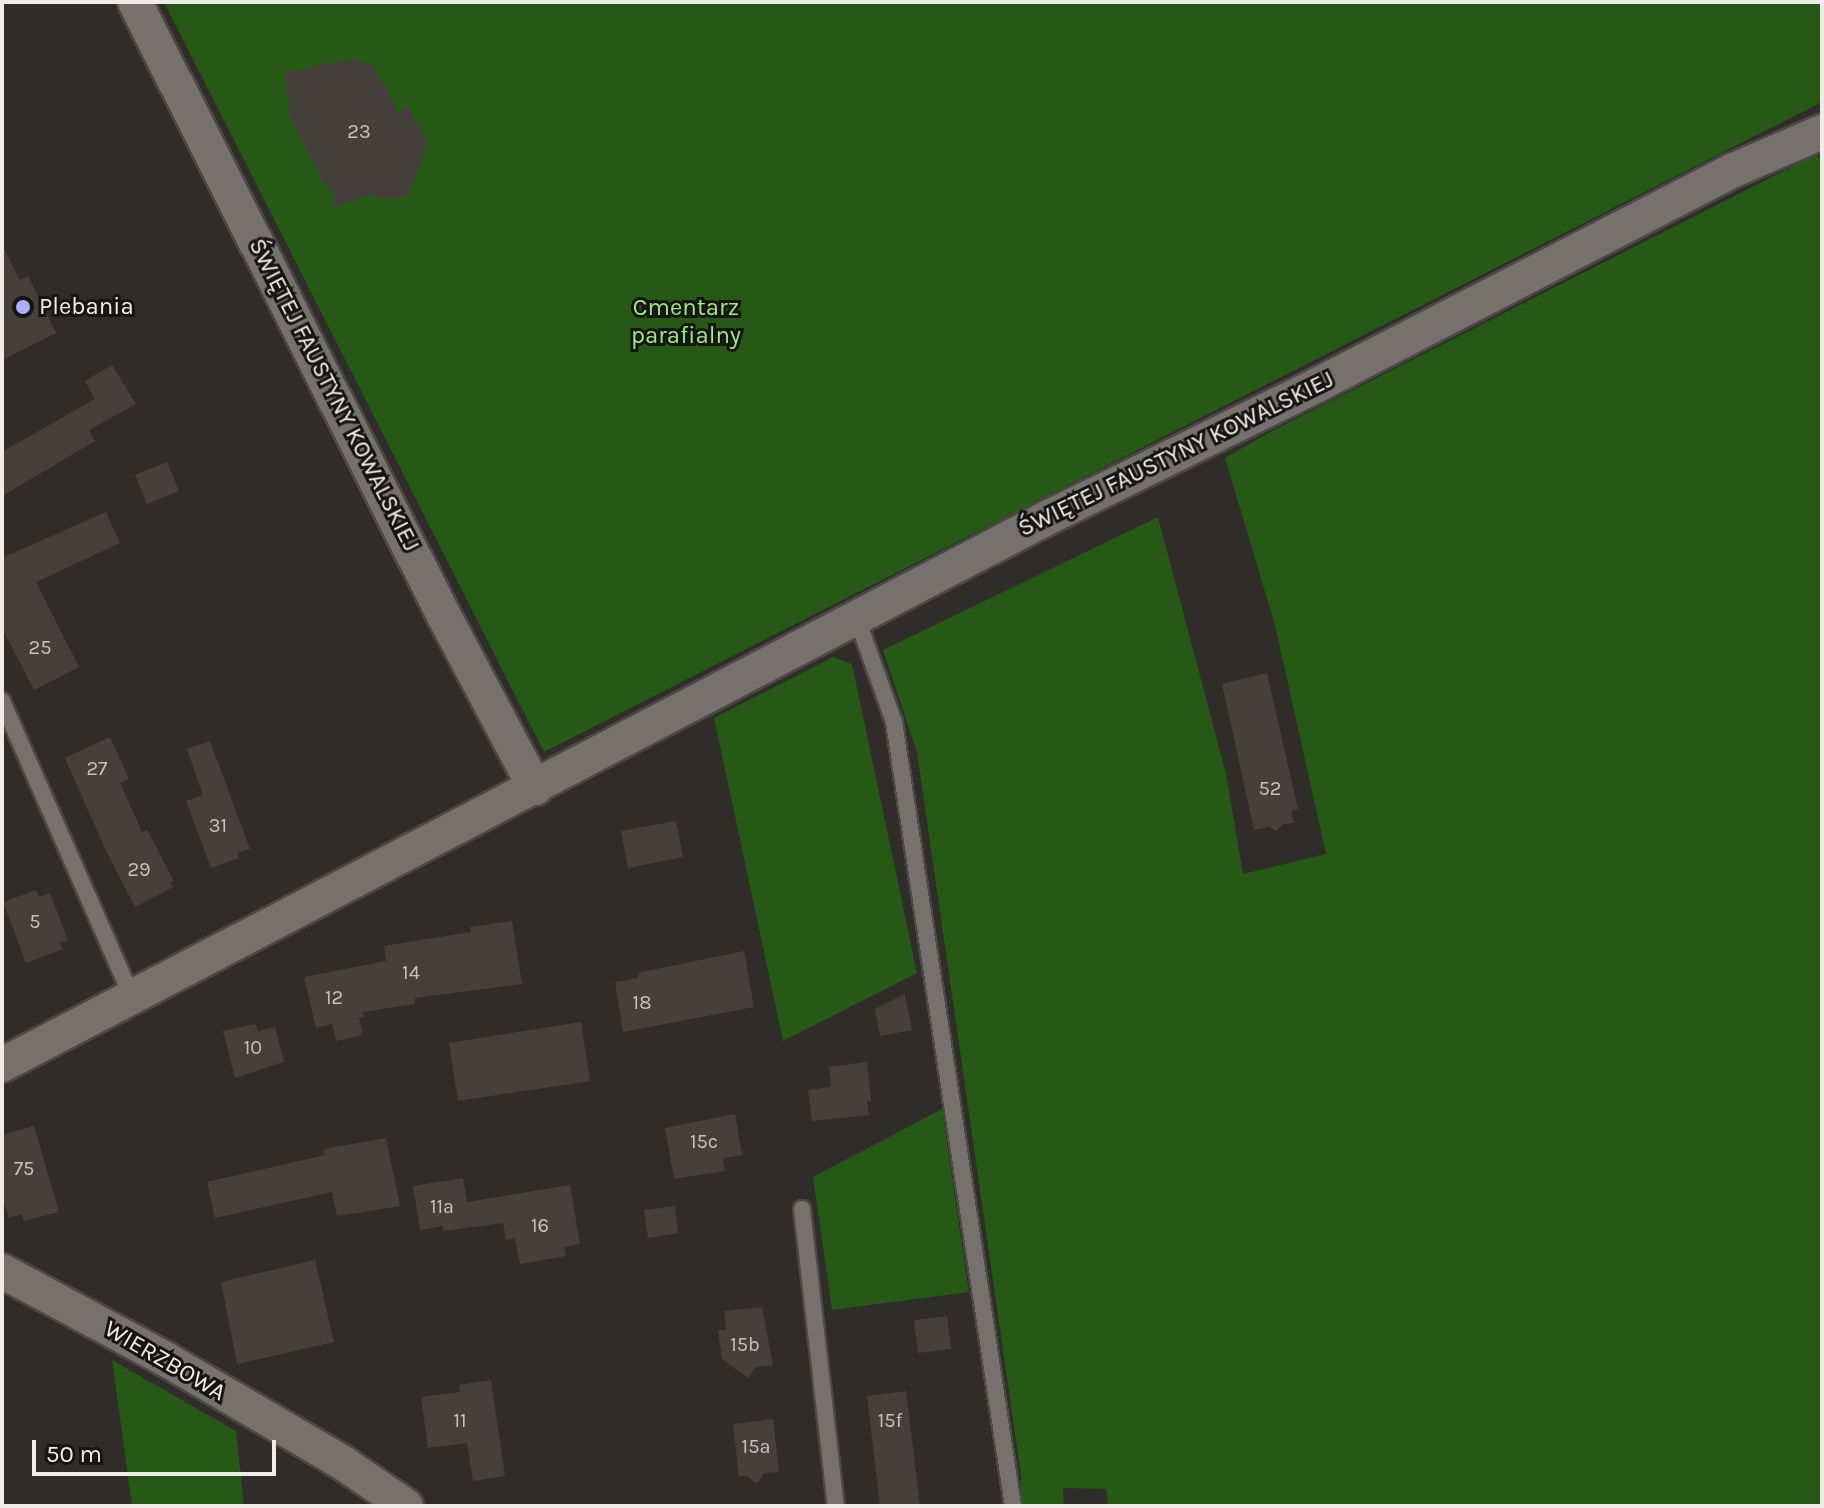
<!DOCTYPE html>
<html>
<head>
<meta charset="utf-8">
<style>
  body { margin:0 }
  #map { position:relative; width:1824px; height:1508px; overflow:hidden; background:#302c29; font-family:Karla,sans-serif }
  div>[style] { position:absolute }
  .green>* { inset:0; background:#265816 }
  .building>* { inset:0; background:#46403d }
  .roads { filter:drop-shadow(2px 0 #4c4845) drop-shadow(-2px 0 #4c4845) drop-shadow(0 2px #4c4845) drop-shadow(0 -2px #4c4845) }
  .lane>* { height:16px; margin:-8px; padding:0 8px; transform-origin:8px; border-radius:8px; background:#77716e }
  .street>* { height:34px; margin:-17px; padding:0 17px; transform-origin:17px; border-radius:17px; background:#77716e }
  .dots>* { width:22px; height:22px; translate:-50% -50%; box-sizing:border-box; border:4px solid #171513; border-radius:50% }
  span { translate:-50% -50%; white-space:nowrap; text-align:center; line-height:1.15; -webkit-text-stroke:6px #171513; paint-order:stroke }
  .number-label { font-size:20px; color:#c5c1bf }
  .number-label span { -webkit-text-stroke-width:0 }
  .poi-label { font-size:24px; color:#efecea }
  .left { translate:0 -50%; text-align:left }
  .park-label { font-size:24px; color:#9aeb85 }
  .street-label { font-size:24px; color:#efecea }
  .frame { position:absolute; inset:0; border:4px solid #efecea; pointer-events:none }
  .scale { position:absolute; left:32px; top:1440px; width:244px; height:36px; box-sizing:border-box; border:4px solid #efecea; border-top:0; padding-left:10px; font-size:24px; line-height:28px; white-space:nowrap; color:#efecea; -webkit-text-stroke:6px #171513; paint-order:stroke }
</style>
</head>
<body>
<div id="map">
  <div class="green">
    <i style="clip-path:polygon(164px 2px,1822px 2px,1822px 102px,544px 752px)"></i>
    <i style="clip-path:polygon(1817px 154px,1822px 162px,1822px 1506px,1108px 1506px,1106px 1489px,1063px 1488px,1064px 1506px,1021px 1506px,1021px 1475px,917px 752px,883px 650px,1158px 517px,1226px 774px,1243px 874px,1326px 854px,1275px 625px,1225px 458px,1272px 431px)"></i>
    <i style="clip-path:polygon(833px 657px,852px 664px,917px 973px,783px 1041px,714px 718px)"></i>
    <i style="clip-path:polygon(942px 1109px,969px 1292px,832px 1310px,813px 1177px)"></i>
    <i style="clip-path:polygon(112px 1360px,236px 1431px,244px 1506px,132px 1506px)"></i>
  </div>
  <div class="building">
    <i style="clip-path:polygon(352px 59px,372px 64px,399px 112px,408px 106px,428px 144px,409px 193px,397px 198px,373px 198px,371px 194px,333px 208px,333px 190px,324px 183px,291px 119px,284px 73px)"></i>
    <i style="clip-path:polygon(2px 245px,20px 280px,28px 276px,56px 333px,2px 360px)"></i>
    <i style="clip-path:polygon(112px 365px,136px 404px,89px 430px,95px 441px,2px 496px,2px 452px,95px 399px,85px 381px)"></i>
    <i style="clip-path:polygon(167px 462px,179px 491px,147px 504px,135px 475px)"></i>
    <i style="clip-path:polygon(106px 512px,120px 543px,36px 582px,79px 667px,34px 690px,2px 628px,2px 558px)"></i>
    <i style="clip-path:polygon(1267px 673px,1298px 809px,1291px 811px,1294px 823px,1283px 824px,1276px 831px,1269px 827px,1254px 830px,1222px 684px)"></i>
    <i style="clip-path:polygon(110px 737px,129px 779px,120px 783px,142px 832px,147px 830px,174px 881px,170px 882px,173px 887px,135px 907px,106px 851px,65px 758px)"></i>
    <i style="clip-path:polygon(210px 741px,250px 849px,237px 853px,239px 858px,211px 868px,186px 801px,203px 795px,187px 749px)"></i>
    <i style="clip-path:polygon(676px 821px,683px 857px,628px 868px,621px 831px)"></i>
    <i style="clip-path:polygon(36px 890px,39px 897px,50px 893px,68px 940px,60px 943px,63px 949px,26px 963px,3px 902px)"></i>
    <i style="clip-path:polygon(512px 921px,522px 984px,415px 998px,415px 1004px,363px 1012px,364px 1017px,359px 1018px,363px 1035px,336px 1041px,332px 1024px,316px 1028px,304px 977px,386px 961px,384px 946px,471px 932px,470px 927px)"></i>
    <i style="clip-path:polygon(744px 951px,754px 1007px,623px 1032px,615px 982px,638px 978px,637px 973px)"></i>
    <i style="clip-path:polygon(905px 994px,912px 1030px,880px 1036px,875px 1009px)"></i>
    <i style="clip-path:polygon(581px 1022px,590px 1081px,458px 1101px,449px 1043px)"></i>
    <i style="clip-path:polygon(255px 1024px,258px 1031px,275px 1027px,284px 1062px,235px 1078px,223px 1031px)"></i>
    <i style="clip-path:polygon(867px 1062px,871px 1101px,867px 1101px,869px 1115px,812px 1121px,808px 1090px,831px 1087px,829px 1067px)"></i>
    <i style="clip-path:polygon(735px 1114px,742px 1155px,723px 1158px,725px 1171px,674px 1179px,665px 1128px)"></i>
    <i style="clip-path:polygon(34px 1126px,59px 1212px,24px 1221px,22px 1214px,9px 1218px,2px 1198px,2px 1135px)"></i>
    <i style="clip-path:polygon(386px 1138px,400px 1206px,337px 1216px,332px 1192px,215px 1218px,207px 1182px,325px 1155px,324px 1149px)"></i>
    <i style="clip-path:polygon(463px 1178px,467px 1202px,570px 1185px,580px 1244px,564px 1247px,566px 1256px,520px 1264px,515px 1238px,506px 1240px,503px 1223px,443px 1231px,443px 1226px,420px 1230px,413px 1186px)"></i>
    <i style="clip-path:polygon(675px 1206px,678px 1233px,648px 1238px,644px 1210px)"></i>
    <i style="clip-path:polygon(315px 1260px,334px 1342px,237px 1364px,221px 1282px)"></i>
    <i style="clip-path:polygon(762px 1307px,773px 1365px,756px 1367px,748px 1378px,722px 1359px,718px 1330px,726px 1330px,724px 1311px)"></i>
    <i style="clip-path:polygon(947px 1316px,951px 1349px,918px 1353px,914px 1320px)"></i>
    <i style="clip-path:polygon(491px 1380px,505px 1476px,473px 1481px,467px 1443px,428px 1448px,421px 1397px,460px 1392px,459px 1385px)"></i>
    <i style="clip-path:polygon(906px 1391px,920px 1506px,880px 1506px,867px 1396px)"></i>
    <i style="clip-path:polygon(773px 1419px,779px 1472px,764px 1473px,757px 1484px,747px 1476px,739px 1476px,733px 1424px)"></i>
  </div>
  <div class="roads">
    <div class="lane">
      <i style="left:856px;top:616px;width:113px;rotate:70.3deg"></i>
      <i style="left:894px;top:722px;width:793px;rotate:81.37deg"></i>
      <i style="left:2px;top:701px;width:326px;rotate:66.3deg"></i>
      <i style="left:802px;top:1209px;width:299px;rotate:83.5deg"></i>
    </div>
    <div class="street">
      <i style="left:135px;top:2px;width:685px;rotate:63.29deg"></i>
      <i style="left:443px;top:614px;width:197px;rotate:62.1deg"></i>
      <i style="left:2px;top:1065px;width:1182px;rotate:-27.63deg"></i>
      <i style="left:1049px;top:517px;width:299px;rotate:-26.2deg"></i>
      <i style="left:1317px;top:385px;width:469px;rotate:-27.3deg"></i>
      <i style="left:1734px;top:170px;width:96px;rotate:-23.4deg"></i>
      <i style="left:2px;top:1271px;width:187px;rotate:28.3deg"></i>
      <i style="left:167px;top:1360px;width:204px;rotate:30.3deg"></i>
      <i style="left:343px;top:1463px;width:76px;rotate:34.3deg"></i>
    </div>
  </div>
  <div class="dots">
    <i style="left:23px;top:307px;background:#aab0fb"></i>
  </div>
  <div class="number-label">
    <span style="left:359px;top:131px">23</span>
    <span style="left:40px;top:647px">25</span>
    <span style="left:97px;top:768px">27</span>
    <span style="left:1270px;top:788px">52</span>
    <span style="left:218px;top:825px">31</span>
    <span style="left:139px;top:869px">29</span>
    <span style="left:35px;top:921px">5</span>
    <span style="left:411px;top:972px">14</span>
    <span style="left:334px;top:997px">12</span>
    <span style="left:642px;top:1002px">18</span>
    <span style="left:253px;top:1047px">10</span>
    <span style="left:704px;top:1141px">15c</span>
    <span style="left:24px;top:1168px">75</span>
    <span style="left:442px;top:1206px">11a</span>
    <span style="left:540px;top:1225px">16</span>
    <span style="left:745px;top:1344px">15b</span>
    <span style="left:460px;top:1420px">11</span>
    <span style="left:890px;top:1420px">15f</span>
    <span style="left:756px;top:1446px">15a</span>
  </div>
  <div class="poi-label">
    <span class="left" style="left:39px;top:307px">Plebania</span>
  </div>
  <div class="park-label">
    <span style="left:686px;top:322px">Cmentarz<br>parafialny</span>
  </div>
  <div class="street-label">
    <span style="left:334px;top:395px;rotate:63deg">ŚWIĘTEJ FAUSTYNY KOWALSKIEJ</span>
    <span style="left:1176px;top:454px;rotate:-26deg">ŚWIĘTEJ FAUSTYNY KOWALSKIEJ</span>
    <span style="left:165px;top:1361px;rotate:30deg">WIERZBOWA</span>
  </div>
  <div class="frame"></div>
  <div class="scale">50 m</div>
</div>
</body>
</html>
